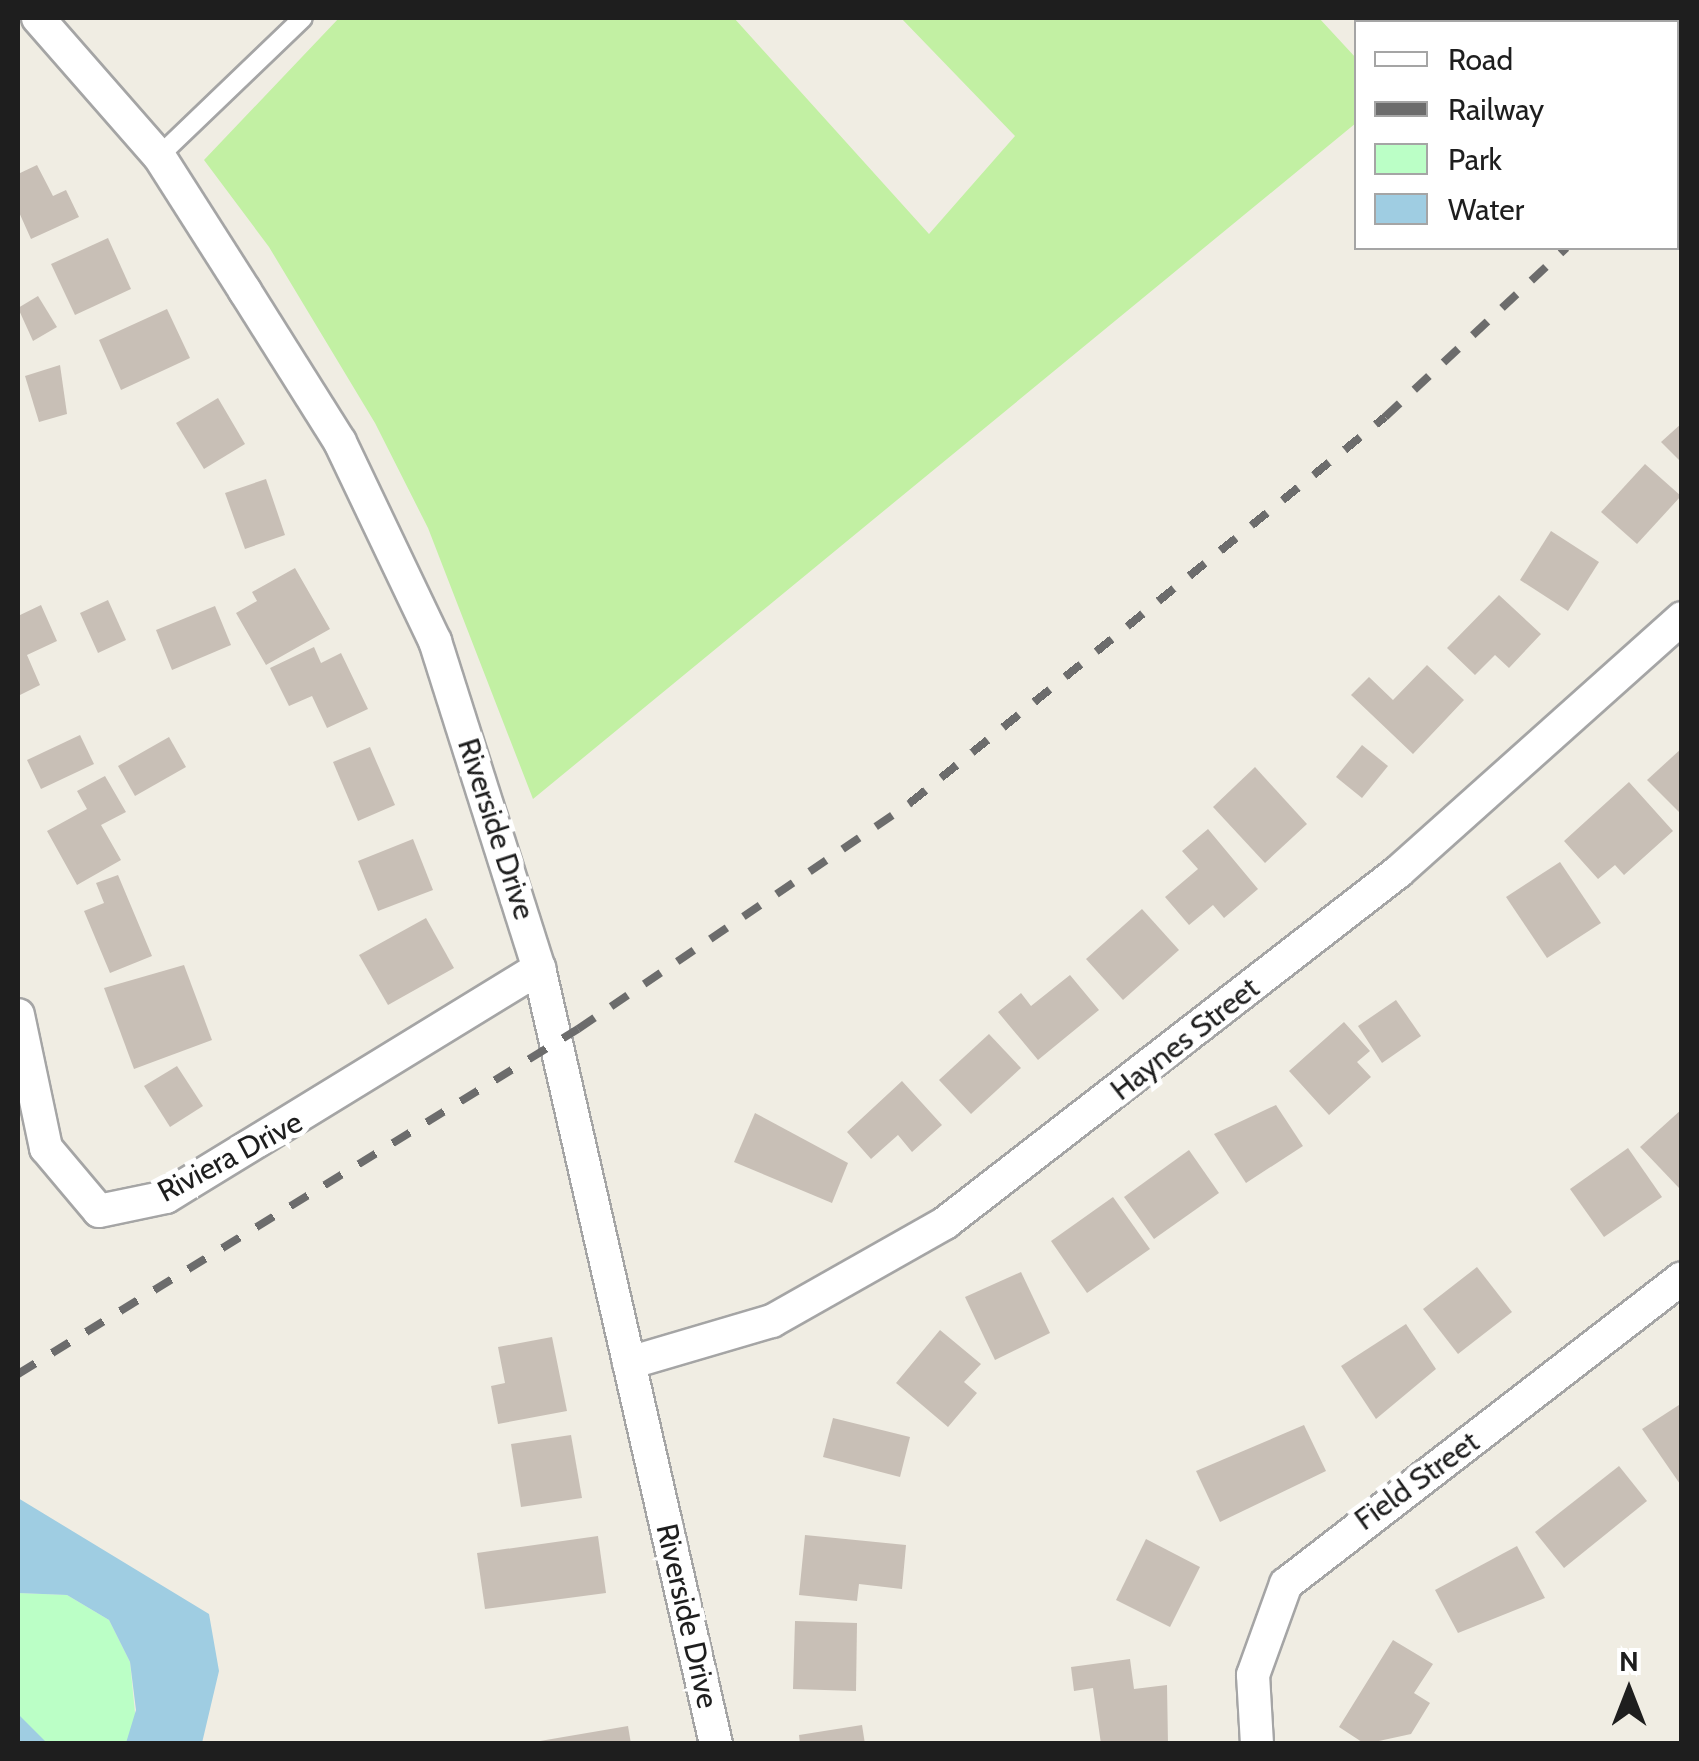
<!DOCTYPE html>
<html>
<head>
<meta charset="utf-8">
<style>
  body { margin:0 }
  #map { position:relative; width:1699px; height:1761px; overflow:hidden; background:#f0ede3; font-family:Cabin,sans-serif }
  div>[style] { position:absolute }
  .grass>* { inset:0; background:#c2f0a3 }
  .park>* { inset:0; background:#bbffc6 }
  .water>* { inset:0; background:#9fcde2 }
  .building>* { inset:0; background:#c8bfb6 }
  .roads { filter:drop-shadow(2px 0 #a5a5a5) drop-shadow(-2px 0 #a5a5a5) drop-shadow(0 2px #a5a5a5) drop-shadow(0 -2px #a5a5a5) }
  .lane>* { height:18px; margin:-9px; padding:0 9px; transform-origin:9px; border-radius:9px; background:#fff }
  .street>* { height:32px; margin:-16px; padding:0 16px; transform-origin:16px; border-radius:16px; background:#fff }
  .rail>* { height:8px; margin-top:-4px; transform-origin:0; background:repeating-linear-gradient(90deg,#6c6c6c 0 20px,transparent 0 40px) }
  span { translate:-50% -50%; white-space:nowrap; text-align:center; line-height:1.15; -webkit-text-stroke:10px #fff; paint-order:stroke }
  .street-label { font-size:30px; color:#1e1e1e }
  .frame { position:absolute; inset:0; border:20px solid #1e1e1e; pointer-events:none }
  .legend { position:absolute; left:1354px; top:20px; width:325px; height:230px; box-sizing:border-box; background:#fff; border:2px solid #a5a5a5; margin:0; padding:12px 18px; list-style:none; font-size:30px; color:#1e1e1e }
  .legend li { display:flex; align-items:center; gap:20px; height:50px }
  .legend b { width:50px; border:2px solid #a5a5a5 }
  .north { position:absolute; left:1579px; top:1641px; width:100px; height:100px; -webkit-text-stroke:8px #fff; paint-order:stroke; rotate:0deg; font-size:28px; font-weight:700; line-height:40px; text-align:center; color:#1e1e1e }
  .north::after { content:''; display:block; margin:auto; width:35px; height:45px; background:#1e1e1e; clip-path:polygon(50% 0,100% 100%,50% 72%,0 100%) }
</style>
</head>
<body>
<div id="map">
  <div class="grass">
    <i style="clip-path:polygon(339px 18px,734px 18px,929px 234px,1015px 136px,901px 18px,1319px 18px,1356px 58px,1356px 123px,533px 799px,428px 528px,375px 423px,269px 247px,204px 160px)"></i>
  </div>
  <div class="park">
    <i style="clip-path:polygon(18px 1593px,67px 1595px,109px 1620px,130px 1662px,138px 1743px,18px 1743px)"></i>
  </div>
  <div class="water">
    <i style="clip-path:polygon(18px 1498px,209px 1614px,219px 1671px,202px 1743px,126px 1743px,136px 1710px,130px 1662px,109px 1620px,67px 1595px,18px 1593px)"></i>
    <i style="clip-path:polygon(18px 1714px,47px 1743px,18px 1743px)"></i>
  </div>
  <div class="building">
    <i style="clip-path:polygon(37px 165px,53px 196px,66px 190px,79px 217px,31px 239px,18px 210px,18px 174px)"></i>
    <i style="clip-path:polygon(108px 238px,131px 289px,75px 315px,51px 264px)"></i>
    <i style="clip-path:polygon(38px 296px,57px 327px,33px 341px,18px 308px)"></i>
    <i style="clip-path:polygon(167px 309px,190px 358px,121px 390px,99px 340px)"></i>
    <i style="clip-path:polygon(60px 365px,67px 414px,39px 422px,25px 376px)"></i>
    <i style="clip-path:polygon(218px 398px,245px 444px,204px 469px,176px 423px)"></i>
    <i style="clip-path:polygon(1682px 423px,1682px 463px,1661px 442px)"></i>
    <i style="clip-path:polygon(1645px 464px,1681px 496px,1637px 544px,1601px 512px)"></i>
    <i style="clip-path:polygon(266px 479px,285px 535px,245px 549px,225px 493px)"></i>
    <i style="clip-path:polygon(1551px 531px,1599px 562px,1568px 611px,1520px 580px)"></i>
    <i style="clip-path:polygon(295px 568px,330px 629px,266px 665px,236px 613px,257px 601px,252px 592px)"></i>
    <i style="clip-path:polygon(1499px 595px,1541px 634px,1509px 668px,1495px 655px,1475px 675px,1447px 648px)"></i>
    <i style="clip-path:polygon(108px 600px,126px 640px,98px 653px,80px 613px)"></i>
    <i style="clip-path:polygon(41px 605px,57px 641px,27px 655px,40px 685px,18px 696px,18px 616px)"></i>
    <i style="clip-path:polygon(215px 606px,231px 645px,172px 670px,156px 630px)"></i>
    <i style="clip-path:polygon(314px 647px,321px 663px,341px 653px,368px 709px,327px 728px,312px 696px,289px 706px,270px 668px)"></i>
    <i style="clip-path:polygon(1427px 665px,1464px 700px,1413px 754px,1351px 695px,1369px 677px,1393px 700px)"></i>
    <i style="clip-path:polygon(80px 735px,94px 764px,41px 789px,27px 760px)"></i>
    <i style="clip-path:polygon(169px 737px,186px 767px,135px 796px,118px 766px)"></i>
    <i style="clip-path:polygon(1362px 745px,1388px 766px,1362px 798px,1336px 777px)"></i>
    <i style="clip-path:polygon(370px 747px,395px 805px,358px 821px,333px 762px)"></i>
    <i style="clip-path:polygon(1682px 748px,1682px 815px,1647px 780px)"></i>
    <i style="clip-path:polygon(1255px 767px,1307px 824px,1265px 863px,1213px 807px)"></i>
    <i style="clip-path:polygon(105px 776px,126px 812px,101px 825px,121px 860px,77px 885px,47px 831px,87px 809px,77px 791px)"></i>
    <i style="clip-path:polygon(1629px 782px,1673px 831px,1624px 875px,1615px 865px,1598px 879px,1564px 841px)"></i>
    <i style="clip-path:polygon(1208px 829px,1258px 889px,1224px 918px,1213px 905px,1189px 925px,1165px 897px,1198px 869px,1182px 851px)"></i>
    <i style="clip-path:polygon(413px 839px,433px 890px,378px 911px,358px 861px)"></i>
    <i style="clip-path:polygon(1560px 862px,1601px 923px,1547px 958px,1506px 897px)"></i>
    <i style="clip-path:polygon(118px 875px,152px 956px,110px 973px,84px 911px,104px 903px,96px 883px)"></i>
    <i style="clip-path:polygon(1142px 909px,1179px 950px,1123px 1000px,1086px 959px)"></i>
    <i style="clip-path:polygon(426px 918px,454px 968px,388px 1005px,359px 955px)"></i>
    <i style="clip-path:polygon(184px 965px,212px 1040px,134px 1069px,104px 988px)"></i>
    <i style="clip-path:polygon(1070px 975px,1099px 1010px,1038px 1060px,998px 1012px,1021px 993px,1031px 1006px)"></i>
    <i style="clip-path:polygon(1396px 1000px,1421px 1036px,1382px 1063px,1358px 1026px)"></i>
    <i style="clip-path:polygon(1344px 1022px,1370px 1051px,1357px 1062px,1371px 1077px,1329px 1115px,1289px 1071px)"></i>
    <i style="clip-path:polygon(989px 1034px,1021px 1068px,971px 1114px,939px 1080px)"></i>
    <i style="clip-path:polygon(177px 1066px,203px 1106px,170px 1127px,144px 1086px)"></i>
    <i style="clip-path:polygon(902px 1081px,942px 1125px,912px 1152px,898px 1135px,871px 1159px,847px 1132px)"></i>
    <i style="clip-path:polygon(1276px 1105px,1303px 1146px,1246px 1183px,1214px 1134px)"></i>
    <i style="clip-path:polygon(1682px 1109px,1682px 1185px,1679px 1188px,1640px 1147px)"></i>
    <i style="clip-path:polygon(755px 1113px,848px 1163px,832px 1203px,734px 1162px)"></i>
    <i style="clip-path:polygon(1628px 1148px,1662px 1197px,1604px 1237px,1570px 1189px)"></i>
    <i style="clip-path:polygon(1189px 1150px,1219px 1193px,1154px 1239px,1124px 1197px)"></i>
    <i style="clip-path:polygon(1113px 1197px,1150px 1249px,1087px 1293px,1051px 1241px)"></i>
    <i style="clip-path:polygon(1477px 1267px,1512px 1312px,1458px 1354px,1423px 1309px)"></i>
    <i style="clip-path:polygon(1021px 1272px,1050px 1333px,995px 1360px,965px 1297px)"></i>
    <i style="clip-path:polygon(1406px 1324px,1436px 1369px,1376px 1419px,1341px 1366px)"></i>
    <i style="clip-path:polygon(940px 1330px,981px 1364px,964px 1382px,977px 1393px,948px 1427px,896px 1383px)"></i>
    <i style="clip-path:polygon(552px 1337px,567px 1411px,498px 1424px,491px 1386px,505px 1383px,498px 1347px)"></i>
    <i style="clip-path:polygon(1682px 1403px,1682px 1487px,1642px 1429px)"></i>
    <i style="clip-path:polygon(833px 1418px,910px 1437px,900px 1477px,823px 1457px)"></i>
    <i style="clip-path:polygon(1304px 1425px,1326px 1471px,1220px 1522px,1196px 1471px)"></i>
    <i style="clip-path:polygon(571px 1435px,582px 1498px,521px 1507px,511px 1444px)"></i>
    <i style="clip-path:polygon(1619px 1466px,1647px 1501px,1564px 1568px,1535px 1532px)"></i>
    <i style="clip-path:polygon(805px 1535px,906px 1545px,902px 1589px,859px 1584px,857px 1601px,799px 1595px)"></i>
    <i style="clip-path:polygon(598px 1536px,606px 1593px,485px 1609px,477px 1553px)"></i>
    <i style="clip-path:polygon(1146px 1539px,1200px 1567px,1170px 1627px,1116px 1600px)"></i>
    <i style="clip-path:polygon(1517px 1546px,1545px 1598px,1458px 1633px,1435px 1590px)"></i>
    <i style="clip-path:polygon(795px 1621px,857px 1623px,856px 1691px,793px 1689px)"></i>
    <i style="clip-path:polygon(1393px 1640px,1433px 1664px,1414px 1693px,1430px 1703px,1411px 1734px,1365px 1744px,1339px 1727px)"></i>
    <i style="clip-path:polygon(1130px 1659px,1134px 1689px,1167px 1685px,1168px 1744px,1101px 1744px,1093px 1688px,1074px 1691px,1071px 1667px)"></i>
    <i style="clip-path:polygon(862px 1725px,865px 1744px,800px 1744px,799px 1735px)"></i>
    <i style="clip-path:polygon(628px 1726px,631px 1744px,540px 1744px,540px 1741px)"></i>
  </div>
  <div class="roads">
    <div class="lane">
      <i style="left:159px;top:156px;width:199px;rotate:-43.8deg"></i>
    </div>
    <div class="street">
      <i style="left:38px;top:18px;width:184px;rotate:48.8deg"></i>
      <i style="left:159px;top:156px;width:160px;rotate:57.5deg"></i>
      <i style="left:245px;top:291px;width:178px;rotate:57.8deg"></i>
      <i style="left:340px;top:442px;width:221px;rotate:64.5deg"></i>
      <i style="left:435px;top:641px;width:343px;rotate:72.4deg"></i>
      <i style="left:539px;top:968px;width:796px;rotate:77.15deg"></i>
      <i style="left:18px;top:1015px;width:136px;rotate:78.1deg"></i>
      <i style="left:46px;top:1148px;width:82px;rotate:49.9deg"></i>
      <i style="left:99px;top:1211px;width:68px;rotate:-11.8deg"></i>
      <i style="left:166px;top:1197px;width:438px;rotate:-31.5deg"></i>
      <i style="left:629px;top:1363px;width:149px;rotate:-16.4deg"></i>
      <i style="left:772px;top:1321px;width:199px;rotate:-29.5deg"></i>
      <i style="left:945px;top:1223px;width:573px;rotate:-37.77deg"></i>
      <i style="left:1398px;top:872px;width:381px;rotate:-41.8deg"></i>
      <i style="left:1257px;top:1744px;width:69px;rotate:-93.3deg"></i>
      <i style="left:1253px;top:1675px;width:97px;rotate:-70.1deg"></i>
      <i style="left:1286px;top:1584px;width:500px;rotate:-37.69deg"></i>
    </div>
  </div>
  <div class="rail">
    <i style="left:1676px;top:142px;width:8px;rotate:-40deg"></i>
    <i style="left:18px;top:1374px;width:658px;rotate:-31.64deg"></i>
    <i style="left:578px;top:1029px;width:402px;rotate:-34.2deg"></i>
    <i style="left:910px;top:803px;width:612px;rotate:-39.1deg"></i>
    <i style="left:1385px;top:417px;width:248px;rotate:-43deg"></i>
  </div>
  <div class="street-label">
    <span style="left:496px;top:829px;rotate:72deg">Riverside Drive</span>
    <span style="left:1185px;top:1039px;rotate:-38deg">Haynes Street</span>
    <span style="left:230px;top:1157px;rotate:-28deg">Riviera Drive</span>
    <span style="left:1417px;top:1481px;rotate:-36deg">Field Street</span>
    <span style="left:687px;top:1616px;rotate:77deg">Riverside Drive</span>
  </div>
  <div class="frame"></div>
  <ul class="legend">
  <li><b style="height:12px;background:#fff"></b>Road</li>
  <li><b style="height:12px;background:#6c6c6c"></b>Railway</li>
  <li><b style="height:28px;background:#bbffc6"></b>Park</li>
  <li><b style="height:28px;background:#9fcde2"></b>Water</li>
  </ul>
  <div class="north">N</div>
</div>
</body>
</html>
